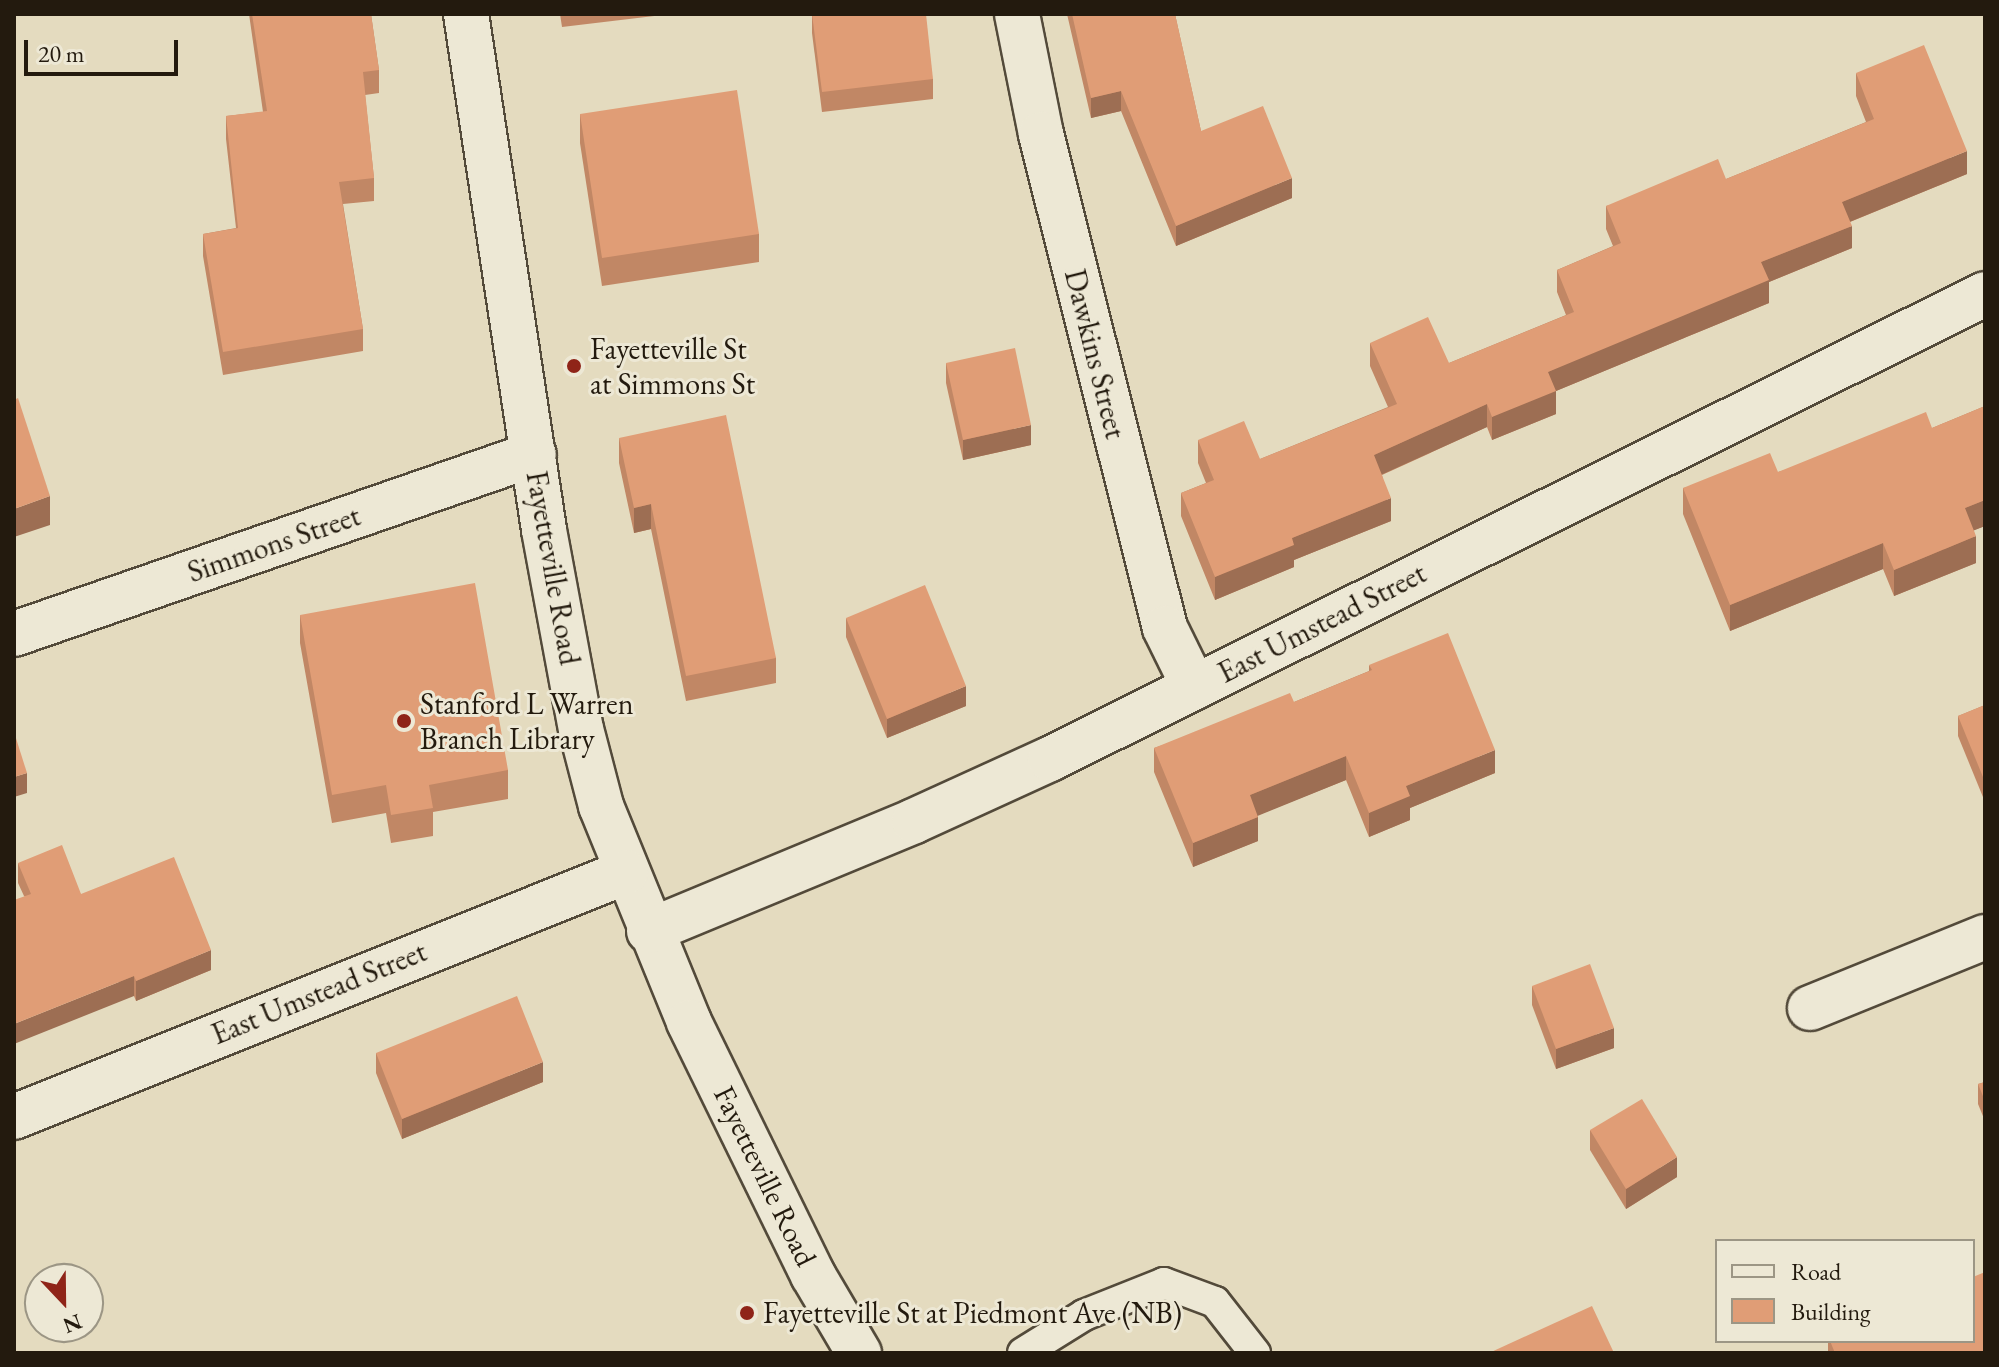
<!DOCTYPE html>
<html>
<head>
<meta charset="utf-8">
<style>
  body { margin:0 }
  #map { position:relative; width:1999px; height:1367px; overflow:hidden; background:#e4dbbf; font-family:"EB Garamond",serif }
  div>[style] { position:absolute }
  .roads { filter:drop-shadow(2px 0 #534a3a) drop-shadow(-2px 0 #534a3a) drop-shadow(0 2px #534a3a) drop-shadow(0 -2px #534a3a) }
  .lane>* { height:30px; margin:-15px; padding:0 15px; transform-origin:15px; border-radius:15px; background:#ede8d5 }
  .street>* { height:44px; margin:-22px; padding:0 22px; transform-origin:22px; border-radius:22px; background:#ede8d5 }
  .secondary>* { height:44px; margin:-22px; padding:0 22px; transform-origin:22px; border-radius:22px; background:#ede8d5 }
  .wall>* { inset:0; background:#c18765 }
  .shaded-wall>* { inset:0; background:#9d6e53 }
  .building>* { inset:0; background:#e09d76 }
  .dots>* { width:22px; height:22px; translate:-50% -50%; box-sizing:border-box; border:4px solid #ede8d5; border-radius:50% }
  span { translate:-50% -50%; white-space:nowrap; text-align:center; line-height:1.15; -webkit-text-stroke:6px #ede8d5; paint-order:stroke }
  .poi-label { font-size:30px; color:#231a0e }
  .left { translate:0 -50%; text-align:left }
  .street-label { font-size:30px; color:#231a0e }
  .frame { position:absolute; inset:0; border:16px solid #231a0e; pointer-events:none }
  .legend { position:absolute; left:1715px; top:1239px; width:260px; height:104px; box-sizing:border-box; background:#ede8d5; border:2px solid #9c9685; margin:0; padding:10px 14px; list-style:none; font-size:24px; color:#231a0e }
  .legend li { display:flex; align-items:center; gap:16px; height:40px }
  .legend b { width:40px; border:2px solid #9c9685 }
  .north { position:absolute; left:24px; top:1263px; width:80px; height:80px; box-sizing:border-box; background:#ede8d5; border:2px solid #9c9685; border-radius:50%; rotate:158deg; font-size:22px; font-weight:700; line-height:32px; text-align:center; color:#231a0e }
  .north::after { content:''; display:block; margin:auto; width:28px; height:36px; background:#8f2418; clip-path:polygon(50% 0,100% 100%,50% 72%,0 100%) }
  .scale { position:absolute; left:24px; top:40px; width:154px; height:36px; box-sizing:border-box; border:4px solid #231a0e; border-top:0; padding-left:10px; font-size:24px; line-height:28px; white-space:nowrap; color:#231a0e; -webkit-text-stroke:6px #ede8d5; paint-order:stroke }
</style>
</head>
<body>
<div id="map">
  <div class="roads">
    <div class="lane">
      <i style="left:1023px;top:1353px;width:72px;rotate:-31.9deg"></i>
      <i style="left:1084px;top:1315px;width:86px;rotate:-21.8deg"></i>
      <i style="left:1164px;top:1283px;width:54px;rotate:20.4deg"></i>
      <i style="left:1215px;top:1302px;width:65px;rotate:51.9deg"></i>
    </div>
    <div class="street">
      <i style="left:1017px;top:14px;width:122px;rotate:78.7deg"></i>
      <i style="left:1041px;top:134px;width:509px;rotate:75.91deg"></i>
      <i style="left:1165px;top:628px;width:66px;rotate:63.8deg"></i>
      <i style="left:14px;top:634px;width:550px;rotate:-19.09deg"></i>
      <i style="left:1810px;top:1008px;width:189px;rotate:-22.1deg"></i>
    </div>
    <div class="secondary">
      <i style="left:466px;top:14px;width:522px;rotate:81.4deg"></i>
      <i style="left:544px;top:530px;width:202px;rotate:79.5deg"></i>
      <i style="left:581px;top:729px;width:80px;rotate:75.4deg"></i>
      <i style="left:601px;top:806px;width:233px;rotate:67.8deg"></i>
      <i style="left:689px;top:1022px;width:282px;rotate:63.9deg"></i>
      <i style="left:813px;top:1275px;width:91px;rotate:59.5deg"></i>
      <i style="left:649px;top:931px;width:287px;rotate:-22.5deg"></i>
      <i style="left:914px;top:821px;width:149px;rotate:-24.5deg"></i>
      <i style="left:1050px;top:759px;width:1044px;rotate:-26.44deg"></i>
      <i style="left:14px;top:1117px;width:659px;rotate:-21.82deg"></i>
    </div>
  </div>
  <div class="wall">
    <i style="clip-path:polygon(249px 14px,371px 14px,379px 70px,379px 93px,365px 95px,374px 178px,374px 201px,343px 204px,363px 329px,363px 351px,223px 375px,203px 256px,203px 234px,236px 228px,226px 139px,226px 116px,263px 112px)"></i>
    <i style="clip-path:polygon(560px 14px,671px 14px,562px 27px)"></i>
    <i style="clip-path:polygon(812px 14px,933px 79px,933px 99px,822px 112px,812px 33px)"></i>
    <i style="clip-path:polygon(1067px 14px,1175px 14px,1201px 131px,1292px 198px,1176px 246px,1121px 111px,1091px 118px)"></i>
    <i style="clip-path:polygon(1856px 73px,1967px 174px,1850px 222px,1852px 248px,1769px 282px,1769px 303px,1556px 391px,1556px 414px,1492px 440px,1487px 427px,1382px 475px,1391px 521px,1294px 560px,1294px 567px,1215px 600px,1181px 516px,1181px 493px,1206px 483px,1198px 463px,1198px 440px,1260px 459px,1388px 407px,1370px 366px,1370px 343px,1449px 363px,1566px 315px,1557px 292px,1557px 270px,1613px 246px,1606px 229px,1606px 206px,1726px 179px,1866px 122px,1856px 96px)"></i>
    <i style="clip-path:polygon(580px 114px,759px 234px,759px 262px,602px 286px,580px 143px)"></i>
    <i style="clip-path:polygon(946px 363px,1031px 445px,963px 460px,946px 383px)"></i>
    <i style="clip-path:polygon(1985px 406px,1985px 526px,1974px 530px,1976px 563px,1894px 596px,1883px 569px,1730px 631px,1683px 514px,1683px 488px,1778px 472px,1932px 428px)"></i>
    <i style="clip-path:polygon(619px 438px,776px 658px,776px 683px,686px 701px,651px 529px,634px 533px,619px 463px)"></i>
    <i style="clip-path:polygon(300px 615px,508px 770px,508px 799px,433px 812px,433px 836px,391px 843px,386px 813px,332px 823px,300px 643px)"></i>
    <i style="clip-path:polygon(846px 618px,966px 706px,887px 738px,846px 637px)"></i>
    <i style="clip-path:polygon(1369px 665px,1495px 773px,1410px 808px,1410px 820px,1369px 837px,1346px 780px,1258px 815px,1258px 841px,1193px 867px,1154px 772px,1154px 748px,1294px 702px,1369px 671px)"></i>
    <i style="clip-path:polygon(1985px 705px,1985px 802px,1958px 736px,1958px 716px)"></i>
    <i style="clip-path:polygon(18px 863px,81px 894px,211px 970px,136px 1001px,134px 996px,24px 896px,18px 883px)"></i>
    <i style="clip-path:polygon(1532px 986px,1614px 1048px,1556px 1069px,1532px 1005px)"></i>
    <i style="clip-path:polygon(376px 1053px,543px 1082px,402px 1139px,376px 1073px)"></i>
    <i style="clip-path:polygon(1985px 1082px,1985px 1121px,1978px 1104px,1978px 1084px)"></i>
    <i style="clip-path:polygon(1590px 1130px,1677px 1177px,1626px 1209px,1590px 1150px)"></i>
    <i style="clip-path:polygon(1828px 1341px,1973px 1341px,1985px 1353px,1828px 1353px)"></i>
  </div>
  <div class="shaded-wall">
    <i style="clip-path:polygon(1121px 91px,1121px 111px,1091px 118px,1091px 98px)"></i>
    <i style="clip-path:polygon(1967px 151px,1967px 174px,1842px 225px,1842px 202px)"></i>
    <i style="clip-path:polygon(1292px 178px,1292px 198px,1176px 246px,1176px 226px)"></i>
    <i style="clip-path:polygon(1852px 226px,1852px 248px,1769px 282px,1769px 303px,1556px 391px,1556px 414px,1492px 440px,1492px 417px,1548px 372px,1761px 262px)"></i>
    <i style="clip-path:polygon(1487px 404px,1487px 427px,1374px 478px,1374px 455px)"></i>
    <i style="clip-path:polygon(1031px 425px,1031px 445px,963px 460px,963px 440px)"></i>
    <i style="clip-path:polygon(50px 496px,50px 525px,14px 537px,14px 509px)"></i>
    <i style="clip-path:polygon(1391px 498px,1391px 521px,1294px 560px,1294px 567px,1215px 600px,1215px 577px,1292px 538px)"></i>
    <i style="clip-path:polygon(1985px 500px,1985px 526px,1965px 534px,1965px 508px)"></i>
    <i style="clip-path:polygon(651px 504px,651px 529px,634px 533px,634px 508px)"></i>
    <i style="clip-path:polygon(1976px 536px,1976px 563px,1894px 596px,1894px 570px)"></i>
    <i style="clip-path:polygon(1883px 543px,1883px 569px,1730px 631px,1730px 605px)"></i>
    <i style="clip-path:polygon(966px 686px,966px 706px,887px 738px,887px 719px)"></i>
    <i style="clip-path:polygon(1495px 750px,1495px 773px,1410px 808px,1410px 820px,1369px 837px,1369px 813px,1406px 786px)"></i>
    <i style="clip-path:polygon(1346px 756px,1346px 780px,1250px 819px,1250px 795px)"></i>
    <i style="clip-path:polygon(27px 773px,27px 793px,14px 797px,14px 777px)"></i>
    <i style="clip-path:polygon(1258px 817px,1258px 841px,1193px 867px,1193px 843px)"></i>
    <i style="clip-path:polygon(211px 950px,211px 970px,136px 1001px,136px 981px)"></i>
    <i style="clip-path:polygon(134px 976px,134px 996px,14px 1044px,14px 1024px)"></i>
    <i style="clip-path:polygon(1614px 1028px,1614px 1048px,1556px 1069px,1556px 1049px)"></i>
    <i style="clip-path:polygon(543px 1062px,543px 1082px,402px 1139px,402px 1119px)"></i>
    <i style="clip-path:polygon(1677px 1157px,1677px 1177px,1626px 1209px,1626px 1189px)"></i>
  </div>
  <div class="building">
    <i style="clip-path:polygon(252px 14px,371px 14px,379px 70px,363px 72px,374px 178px,339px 182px,363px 329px,223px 352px,203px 234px,238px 228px,226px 116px,267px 111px)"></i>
    <i style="clip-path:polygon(812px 14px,926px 14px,933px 79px,822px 92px)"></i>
    <i style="clip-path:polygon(1072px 14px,1175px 14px,1201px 131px,1263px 106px,1292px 178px,1176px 226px,1121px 91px,1091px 98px)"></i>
    <i style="clip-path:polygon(1924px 45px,1967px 151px,1842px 202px,1852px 226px,1761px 262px,1769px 280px,1548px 372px,1556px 391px,1492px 417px,1487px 404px,1374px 455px,1391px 498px,1292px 538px,1294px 545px,1215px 577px,1181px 493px,1214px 480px,1198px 440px,1244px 421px,1260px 459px,1397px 404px,1370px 343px,1428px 317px,1449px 363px,1574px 312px,1557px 270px,1621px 243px,1606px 206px,1718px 159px,1726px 179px,1874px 119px,1856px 73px)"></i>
    <i style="clip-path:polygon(737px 90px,759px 234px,602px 258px,580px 114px)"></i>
    <i style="clip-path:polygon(1015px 348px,1031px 425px,963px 440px,946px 363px)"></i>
    <i style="clip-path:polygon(18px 398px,50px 496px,14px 509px,14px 400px)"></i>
    <i style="clip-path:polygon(1985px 406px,1985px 476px,1983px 474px,1985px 478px,1985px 500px,1965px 508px,1976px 536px,1894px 570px,1883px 543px,1730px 605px,1683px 488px,1770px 453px,1778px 472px,1926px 412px,1932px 428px)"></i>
    <i style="clip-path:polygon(726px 415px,776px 658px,686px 676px,651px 504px,634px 508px,619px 438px)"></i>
    <i style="clip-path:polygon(475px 583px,508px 770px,429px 785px,433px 808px,391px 815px,386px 785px,332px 795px,300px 615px)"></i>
    <i style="clip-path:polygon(925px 585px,966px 686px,887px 719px,846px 618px)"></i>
    <i style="clip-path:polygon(1448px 633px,1495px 750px,1406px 786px,1410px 796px,1369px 813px,1346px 756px,1250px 795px,1258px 817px,1193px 843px,1154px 748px,1290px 693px,1294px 702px,1372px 670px,1369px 665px)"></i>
    <i style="clip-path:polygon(1985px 705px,1985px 782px,1958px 716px)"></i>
    <i style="clip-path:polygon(14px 732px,27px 773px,14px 777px)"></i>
    <i style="clip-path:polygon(62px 845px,81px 894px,174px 857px,211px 950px,136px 981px,134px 976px,14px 1024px,14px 900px,31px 894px,18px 863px)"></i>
    <i style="clip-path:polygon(1590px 964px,1614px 1028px,1556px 1049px,1532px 986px)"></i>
    <i style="clip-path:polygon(517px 996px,543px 1062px,402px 1119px,376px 1053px)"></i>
    <i style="clip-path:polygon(1985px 1082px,1985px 1101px,1978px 1084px)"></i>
    <i style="clip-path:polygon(1642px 1099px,1677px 1157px,1626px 1189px,1590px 1130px)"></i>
    <i style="clip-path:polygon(1985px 1272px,1985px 1353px,1835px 1353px,1830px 1341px,1973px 1341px,1973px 1277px)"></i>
    <i style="clip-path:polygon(1592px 1306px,1614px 1353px,1489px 1353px)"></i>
  </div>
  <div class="dots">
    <i style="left:574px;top:366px;background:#8f2418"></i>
    <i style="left:404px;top:721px;background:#8f2418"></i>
    <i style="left:747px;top:1313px;background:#8f2418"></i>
  </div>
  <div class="poi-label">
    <span class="left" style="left:590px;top:366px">Fayetteville St<br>at Simmons St</span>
    <span class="left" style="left:420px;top:721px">Stanford L Warren<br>Branch Library</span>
    <span class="left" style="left:763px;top:1313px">Fayetteville St at Piedmont Ave (NB)</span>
  </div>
  <div class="street-label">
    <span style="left:1095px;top:354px;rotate:76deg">Dawkins Street</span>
    <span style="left:274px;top:544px;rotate:-19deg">Simmons Street</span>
    <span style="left:553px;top:568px;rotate:80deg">Fayetteville Road</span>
    <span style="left:1322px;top:623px;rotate:-27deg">East Umstead Street</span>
    <span style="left:319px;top:993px;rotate:-22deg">East Umstead Street</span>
    <span style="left:765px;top:1176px;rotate:64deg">Fayetteville Road</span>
  </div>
  <div class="frame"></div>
  <ul class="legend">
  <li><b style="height:10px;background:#ede8d5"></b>Road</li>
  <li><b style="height:22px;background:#e09d76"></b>Building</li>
  </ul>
  <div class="north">N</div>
  <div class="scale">20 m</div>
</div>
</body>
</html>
